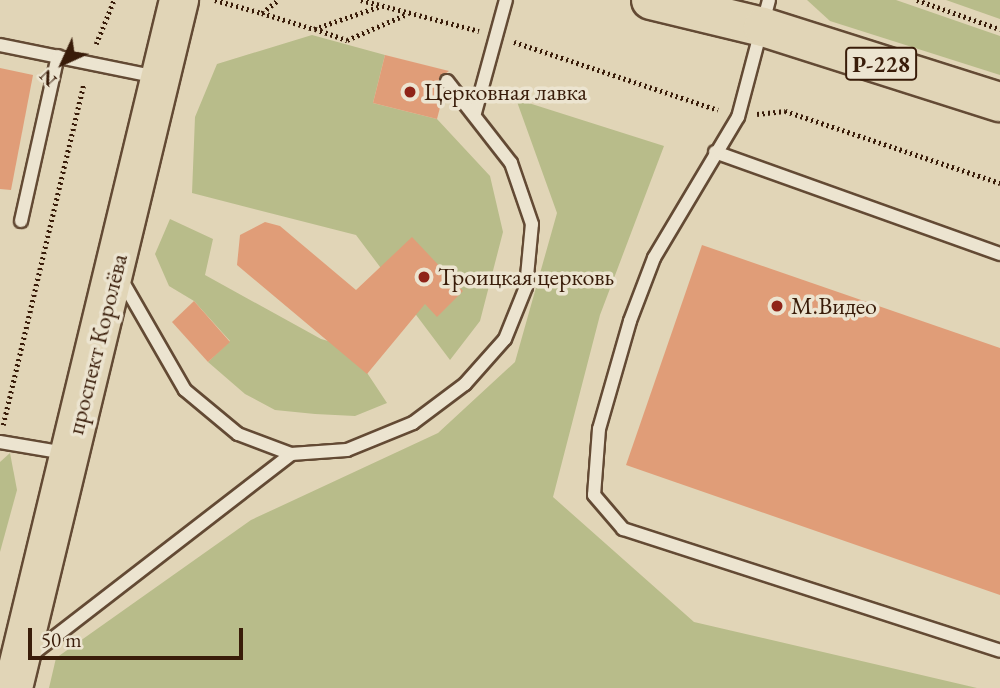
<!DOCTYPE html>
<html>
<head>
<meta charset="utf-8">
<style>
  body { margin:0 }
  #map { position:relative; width:1000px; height:688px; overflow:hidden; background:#e1d5b7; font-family:"EB Garamond",serif }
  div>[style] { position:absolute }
  .green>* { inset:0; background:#b8bc8a }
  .building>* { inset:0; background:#e09d78 }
  .path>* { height:4.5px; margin-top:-2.25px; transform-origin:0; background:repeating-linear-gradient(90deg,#391c09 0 2px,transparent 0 5.5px) }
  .roads { filter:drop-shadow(2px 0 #634a34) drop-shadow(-2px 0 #634a34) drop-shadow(0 2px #634a34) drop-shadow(0 -2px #634a34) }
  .service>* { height:12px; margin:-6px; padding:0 6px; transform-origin:6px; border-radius:6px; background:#ece4d0 }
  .primary>* { height:38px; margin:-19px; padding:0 19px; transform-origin:19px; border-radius:19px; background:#e1d5b7 }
  .dots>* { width:19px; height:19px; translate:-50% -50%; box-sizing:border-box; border:4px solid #ece4d0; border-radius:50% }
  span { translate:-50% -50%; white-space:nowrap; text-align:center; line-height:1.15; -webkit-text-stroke:7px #ece4d0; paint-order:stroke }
  .shield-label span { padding:2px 5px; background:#ece4d0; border:2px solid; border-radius:5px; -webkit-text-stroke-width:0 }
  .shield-label { font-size:23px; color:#391c09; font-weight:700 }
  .poi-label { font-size:24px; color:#391c09 }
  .left { translate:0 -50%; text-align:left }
  .street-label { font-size:24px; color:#391c09 }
  .north { position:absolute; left:28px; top:28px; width:70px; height:70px; -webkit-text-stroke:5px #ece4d0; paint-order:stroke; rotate:225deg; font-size:19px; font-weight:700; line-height:28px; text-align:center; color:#391c09 }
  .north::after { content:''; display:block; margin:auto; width:24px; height:32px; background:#391c09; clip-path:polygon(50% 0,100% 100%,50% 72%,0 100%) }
  .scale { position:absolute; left:28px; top:628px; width:215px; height:32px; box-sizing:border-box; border:4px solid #391c09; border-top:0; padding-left:9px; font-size:21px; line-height:24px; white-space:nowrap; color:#391c09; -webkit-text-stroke:5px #ece4d0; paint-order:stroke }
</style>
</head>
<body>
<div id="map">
  <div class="green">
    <i style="clip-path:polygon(807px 0,896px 0,1000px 36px,1000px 75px,830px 21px)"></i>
    <i style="clip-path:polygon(946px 0,1000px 0,1000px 19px)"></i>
    <i style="clip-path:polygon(312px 35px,385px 55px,373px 103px,437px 119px,490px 176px,503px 232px,480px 321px,450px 360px,356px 235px,192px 193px,195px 117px,217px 64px)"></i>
    <i style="clip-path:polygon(516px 99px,664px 146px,600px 315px,553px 497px,694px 622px,977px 688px,49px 688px,56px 658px,251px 520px,438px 433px,515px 362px,557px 213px)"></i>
    <i style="clip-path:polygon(170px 219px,213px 239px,205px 275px,321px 339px,350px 347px,387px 403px,355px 416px,315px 414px,275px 410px,245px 394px,208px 362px,230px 341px,194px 301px,169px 286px,155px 254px)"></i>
    <i style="clip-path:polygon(10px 453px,17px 490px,0 552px,0 462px)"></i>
  </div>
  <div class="building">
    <i style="clip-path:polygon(385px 55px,449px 71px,439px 78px,444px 92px,437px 119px,373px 103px)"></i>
    <i style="clip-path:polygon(0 68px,33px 75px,11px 190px,0 189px)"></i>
    <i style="clip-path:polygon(265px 222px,280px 226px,356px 290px,412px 237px,463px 291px,437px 317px,425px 304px,367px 374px,237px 265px,240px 235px)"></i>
    <i style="clip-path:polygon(702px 245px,1000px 348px,1000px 595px,626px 465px)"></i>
    <i style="clip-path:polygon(194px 301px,230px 342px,208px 362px,172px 322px)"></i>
  </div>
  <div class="path">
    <i style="left:215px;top:0;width:49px;rotate:15.5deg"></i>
    <i style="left:262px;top:13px;width:21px;rotate:-39deg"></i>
    <i style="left:361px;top:0;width:122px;rotate:14.7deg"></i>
    <i style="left:917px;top:0;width:88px;rotate:19.3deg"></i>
    <i style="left:262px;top:13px;width:54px;rotate:17.1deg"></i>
    <i style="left:314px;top:29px;width:71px;rotate:-18.9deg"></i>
    <i style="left:315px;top:29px;width:34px;rotate:19deg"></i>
    <i style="left:347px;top:40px;width:65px;rotate:-23.4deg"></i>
    <i style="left:514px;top:42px;width:215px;rotate:18.4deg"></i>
    <i style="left:96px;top:44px;width:48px;rotate:-67.8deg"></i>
    <i style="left:757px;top:114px;width:28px;rotate:-6deg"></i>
    <i style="left:785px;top:111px;width:227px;rotate:18.5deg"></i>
    <i style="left:3px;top:425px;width:351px;rotate:-76.7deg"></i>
  </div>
  <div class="roads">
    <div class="service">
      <i style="left:769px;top:0;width:121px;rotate:104.8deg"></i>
      <i style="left:738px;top:117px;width:164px;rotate:120.8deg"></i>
      <i style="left:654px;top:258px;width:67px;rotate:110.9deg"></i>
      <i style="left:630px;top:321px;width:112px;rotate:106deg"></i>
      <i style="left:599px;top:429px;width:66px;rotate:94.3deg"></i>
      <i style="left:594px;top:495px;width:45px;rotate:49.5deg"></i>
      <i style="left:623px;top:529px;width:396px;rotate:17.9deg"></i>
      <i style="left:0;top:45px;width:160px;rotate:11.5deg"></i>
      <i style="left:475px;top:113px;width:117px;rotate:-74.7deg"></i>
      <i style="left:715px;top:152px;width:303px;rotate:19.7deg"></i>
      <i style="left:21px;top:221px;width:169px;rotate:-77.4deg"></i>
      <i style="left:120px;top:277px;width:130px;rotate:60.1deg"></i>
      <i style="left:185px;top:390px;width:69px;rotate:39.7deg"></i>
      <i style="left:238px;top:434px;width:57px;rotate:20.7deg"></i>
      <i style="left:291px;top:454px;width:56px;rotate:-4.1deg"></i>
      <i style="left:347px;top:450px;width:71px;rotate:-22.2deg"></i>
      <i style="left:413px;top:423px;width:65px;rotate:-36.9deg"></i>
      <i style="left:465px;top:384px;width:60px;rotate:-48.4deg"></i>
      <i style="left:505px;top:339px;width:56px;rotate:-68deg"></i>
      <i style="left:526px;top:287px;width:63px;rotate:-84.6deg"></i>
      <i style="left:532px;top:224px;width:65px;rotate:-109deg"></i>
      <i style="left:511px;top:163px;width:104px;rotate:-128deg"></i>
      <i style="left:0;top:442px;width:66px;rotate:9.6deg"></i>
      <i style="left:30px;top:656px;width:330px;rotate:-37.7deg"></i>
    </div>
    <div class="primary">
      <i style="left:651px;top:0;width:115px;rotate:13.6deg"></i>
      <i style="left:763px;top:27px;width:249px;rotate:17.6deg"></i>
      <i style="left:13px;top:688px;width:708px;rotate:-76.43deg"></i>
    </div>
  </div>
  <div class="dots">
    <i style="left:410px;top:92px;background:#8f2418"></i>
    <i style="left:424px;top:277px;background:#8f2418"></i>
    <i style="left:777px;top:306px;background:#8f2418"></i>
  </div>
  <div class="shield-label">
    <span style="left:881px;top:64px">Р-228</span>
  </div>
  <div class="poi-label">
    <span class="left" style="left:424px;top:92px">Церковная лавка</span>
    <span class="left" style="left:438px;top:277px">Троицкая церковь</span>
    <span class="left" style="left:791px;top:306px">М.Видео</span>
  </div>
  <div class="street-label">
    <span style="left:97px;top:344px;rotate:-76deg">проспект Королёва</span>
  </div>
  <div class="north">N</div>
  <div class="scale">50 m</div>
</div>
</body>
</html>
